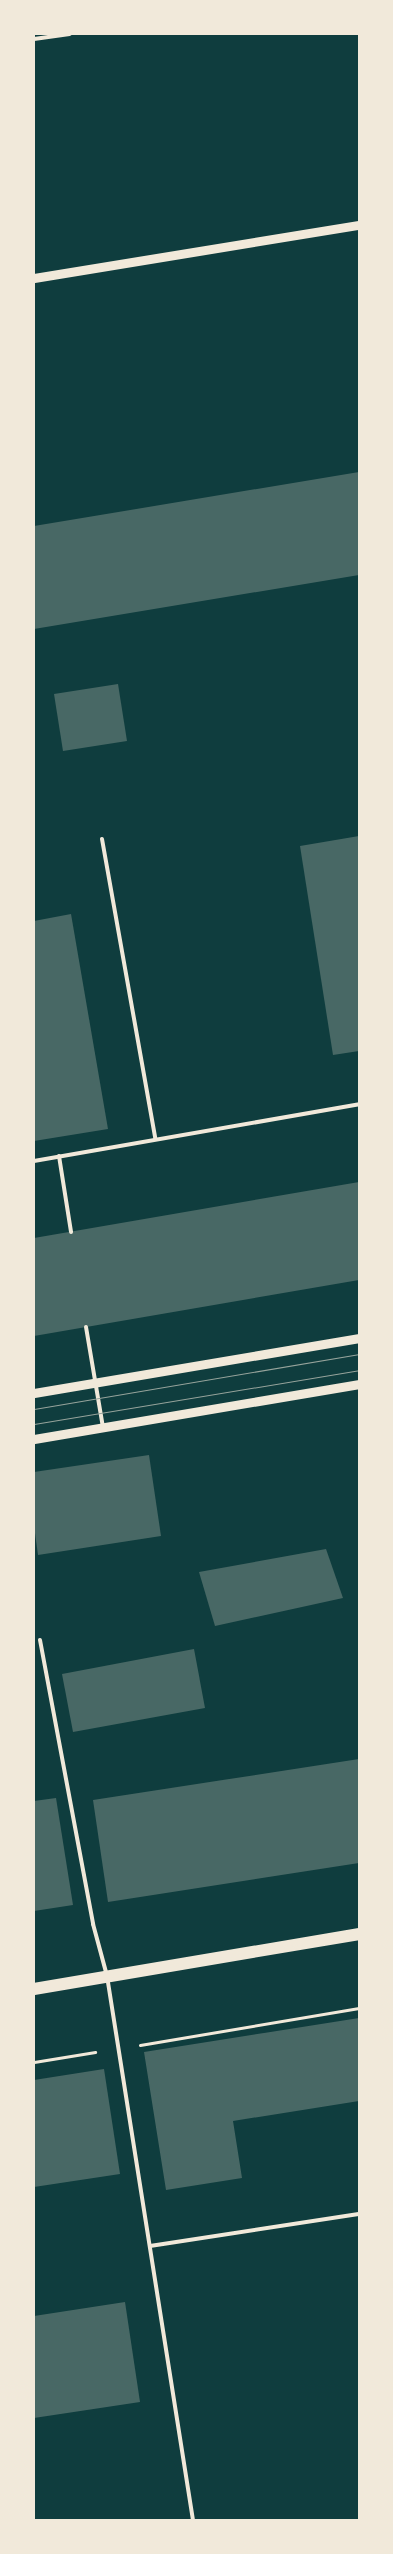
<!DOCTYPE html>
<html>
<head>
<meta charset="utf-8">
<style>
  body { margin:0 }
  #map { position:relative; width:393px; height:2554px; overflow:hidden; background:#0f3d3e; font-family:"Alegreya Sans",sans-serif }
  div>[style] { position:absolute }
  .building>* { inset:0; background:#486865 }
  .path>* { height:3px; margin:-1.5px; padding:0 1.5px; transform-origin:1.5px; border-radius:1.5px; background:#f1e9da }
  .service>* { height:4px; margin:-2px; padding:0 2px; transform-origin:2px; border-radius:2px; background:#f1e9da }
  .tertiary>* { height:9px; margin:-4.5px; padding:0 4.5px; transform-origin:4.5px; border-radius:4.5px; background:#f1e9da }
  .primary>* { height:12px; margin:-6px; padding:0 6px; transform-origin:6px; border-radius:6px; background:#f1e9da }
  .tram>* { height:1px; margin:-0.5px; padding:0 0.5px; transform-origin:0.5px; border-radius:0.5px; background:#97a49c }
  span { translate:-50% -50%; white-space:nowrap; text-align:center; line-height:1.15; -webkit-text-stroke:5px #f1e9da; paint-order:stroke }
  .frame { position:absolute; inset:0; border:35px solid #f1e9da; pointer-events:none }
</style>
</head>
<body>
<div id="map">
  <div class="building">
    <i style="clip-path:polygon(359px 472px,359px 575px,34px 629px,34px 526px)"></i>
    <i style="clip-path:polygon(118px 684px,127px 741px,63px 751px,54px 694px)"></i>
    <i style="clip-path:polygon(359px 836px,359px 1051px,333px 1055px,300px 846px)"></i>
    <i style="clip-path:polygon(71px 914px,108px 1129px,34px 1141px,34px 921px)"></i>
    <i style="clip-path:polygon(359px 1182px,359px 1280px,34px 1336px,34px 1238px)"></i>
    <i style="clip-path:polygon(149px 1455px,161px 1536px,38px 1555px,34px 1526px,34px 1472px)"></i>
    <i style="clip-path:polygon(326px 1549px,343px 1598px,215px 1626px,199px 1572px)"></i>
    <i style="clip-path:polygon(194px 1649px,205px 1708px,73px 1732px,62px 1674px)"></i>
    <i style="clip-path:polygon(359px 1759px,359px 1863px,108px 1902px,93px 1800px)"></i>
    <i style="clip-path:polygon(56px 1798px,73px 1905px,34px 1911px,34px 1801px)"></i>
    <i style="clip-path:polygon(359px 2018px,359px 2101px,233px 2121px,242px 2178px,166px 2190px,144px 2052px)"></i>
    <i style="clip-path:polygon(104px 2069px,120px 2174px,34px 2187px,34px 2080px)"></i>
    <i style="clip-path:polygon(125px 2302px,140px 2402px,34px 2418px,34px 2316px)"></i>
  </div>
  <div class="path">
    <i style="left:140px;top:2045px;width:222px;rotate:-9.6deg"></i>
    <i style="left:34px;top:2062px;width:62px;rotate:-9.3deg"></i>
  </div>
  <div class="service">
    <i style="left:34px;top:39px;width:36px;rotate:-8deg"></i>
    <i style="left:102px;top:839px;width:304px;rotate:79.9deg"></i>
    <i style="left:59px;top:1156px;width:77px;rotate:81deg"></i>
    <i style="left:34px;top:1161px;width:330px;rotate:-9.9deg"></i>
    <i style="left:86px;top:1327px;width:101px;rotate:80.4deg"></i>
    <i style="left:40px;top:1640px;width:289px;rotate:79.4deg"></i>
    <i style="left:93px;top:1924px;width:54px;rotate:74.9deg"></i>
    <i style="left:107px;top:1976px;width:551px;rotate:81.02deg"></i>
    <i style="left:150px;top:2246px;width:211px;rotate:-8.7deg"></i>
  </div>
  <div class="tertiary">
    <i style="left:34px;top:278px;width:329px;rotate:-9.3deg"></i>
    <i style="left:34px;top:1393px;width:330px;rotate:-9.6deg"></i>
    <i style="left:34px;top:1439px;width:330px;rotate:-9.6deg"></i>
  </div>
  <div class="primary">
    <i style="left:34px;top:1989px;width:330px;rotate:-9.6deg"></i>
  </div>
  <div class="tram">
    <i style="left:34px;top:1409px;width:330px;rotate:-9.6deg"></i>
    <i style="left:34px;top:1424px;width:329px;rotate:-9.4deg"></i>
  </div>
  <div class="frame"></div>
</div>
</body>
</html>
